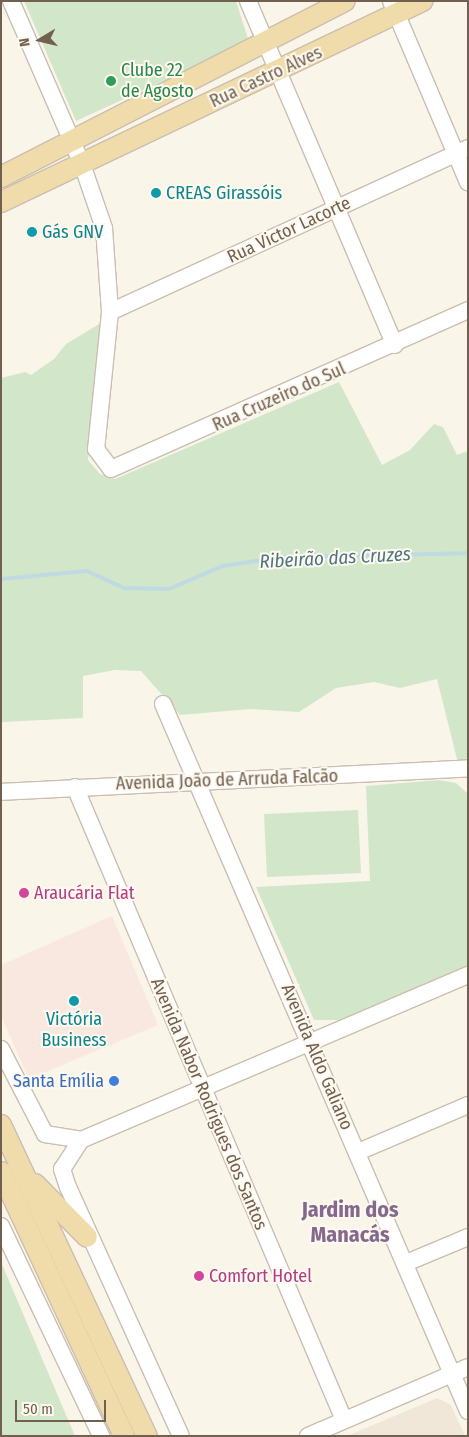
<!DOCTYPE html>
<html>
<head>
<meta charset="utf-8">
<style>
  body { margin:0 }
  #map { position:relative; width:469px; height:1437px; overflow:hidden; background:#faf5e9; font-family:"Fira Sans Condensed",sans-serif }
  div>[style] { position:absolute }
  .residential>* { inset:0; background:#f1e7d9 }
  .commercial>* { inset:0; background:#f9e8df }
  .green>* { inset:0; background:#d2e6c9 }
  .stream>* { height:4px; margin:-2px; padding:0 2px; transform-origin:2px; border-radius:2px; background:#c0dae1 }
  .roads { filter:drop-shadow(1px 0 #cbbeb0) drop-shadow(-1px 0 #cbbeb0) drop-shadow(0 1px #cbbeb0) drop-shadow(0 -1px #cbbeb0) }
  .minor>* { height:16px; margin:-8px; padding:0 8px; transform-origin:8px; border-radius:8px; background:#fff }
  .major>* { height:20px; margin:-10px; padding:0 10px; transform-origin:10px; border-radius:10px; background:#f0dcaa }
  .dots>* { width:14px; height:14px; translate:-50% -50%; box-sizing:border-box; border:2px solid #fdf9ef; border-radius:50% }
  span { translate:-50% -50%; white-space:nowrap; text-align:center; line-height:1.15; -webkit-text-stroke:4px #fdf9ef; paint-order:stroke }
  .leisure-label { font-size:18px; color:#27864d }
  .left { translate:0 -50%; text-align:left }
  .street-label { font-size:18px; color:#715f50 }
  .culture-label { font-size:18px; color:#0d838f }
  .hotel-label { font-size:18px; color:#b23c85 }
  .shop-label { font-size:18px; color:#366cbe }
  .right { translate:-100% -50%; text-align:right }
  .water-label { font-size:19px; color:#4c7481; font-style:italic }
  .district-label { font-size:22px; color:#84688d; font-weight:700 }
  .frame { position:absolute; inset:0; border:2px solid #715f50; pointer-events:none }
  .north { position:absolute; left:15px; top:15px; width:50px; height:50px; -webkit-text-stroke:4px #fdf9ef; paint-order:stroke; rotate:261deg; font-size:14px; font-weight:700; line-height:20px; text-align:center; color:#715f50 }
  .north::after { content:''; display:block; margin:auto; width:18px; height:22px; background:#715f50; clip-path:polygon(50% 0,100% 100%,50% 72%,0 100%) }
  .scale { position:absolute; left:15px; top:1400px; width:91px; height:22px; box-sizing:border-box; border:2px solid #715f50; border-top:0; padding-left:6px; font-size:15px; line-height:18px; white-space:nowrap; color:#715f50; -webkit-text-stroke:4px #fdf9ef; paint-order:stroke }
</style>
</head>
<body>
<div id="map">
  <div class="residential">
    <i style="clip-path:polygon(437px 1398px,451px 1405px,465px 1436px,347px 1436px)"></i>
  </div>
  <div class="commercial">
    <i style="clip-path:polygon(112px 916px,158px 1025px,29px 1079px,1px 1016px,1px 965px)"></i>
  </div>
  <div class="green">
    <i style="clip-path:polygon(24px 1px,236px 1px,249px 42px,76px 121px)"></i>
    <i style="clip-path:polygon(101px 323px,88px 460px,100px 474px,115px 479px,339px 382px,382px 465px,410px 450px,434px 424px,443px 427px,457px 455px,468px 451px,468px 758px,458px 763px,437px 679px,400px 688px,374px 682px,336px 688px,299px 712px,250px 709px,180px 715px,141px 671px,115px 670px,83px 676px,83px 718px,2px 722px,1px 378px,25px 372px,31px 375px,54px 359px,66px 344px)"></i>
    <i style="clip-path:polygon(439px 780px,456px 783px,468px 794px,468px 966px,341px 1020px,314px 1020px,256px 887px,370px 881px,366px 786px)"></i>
    <i style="clip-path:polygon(358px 810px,361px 873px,267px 877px,264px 814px)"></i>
    <i style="clip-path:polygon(1px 1262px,75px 1436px,1px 1436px)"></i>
  </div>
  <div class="stream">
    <i style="left:1px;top:579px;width:86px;rotate:-5.3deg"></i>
    <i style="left:87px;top:571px;width:41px;rotate:24.7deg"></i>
    <i style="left:124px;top:588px;width:45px;rotate:1.3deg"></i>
    <i style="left:169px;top:589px;width:59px;rotate:-23.1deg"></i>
    <i style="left:223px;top:566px;width:61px;rotate:-8.5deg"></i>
    <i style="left:283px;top:557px;width:185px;rotate:-1.2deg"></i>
  </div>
  <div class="roads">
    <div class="minor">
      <i style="left:11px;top:1px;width:178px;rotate:66.5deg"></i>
      <i style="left:82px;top:164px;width:68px;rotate:71deg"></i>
      <i style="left:104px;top:228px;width:84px;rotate:85.9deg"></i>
      <i style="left:110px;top:312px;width:138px;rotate:95.8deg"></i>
      <i style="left:96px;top:449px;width:25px;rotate:53deg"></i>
      <i style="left:111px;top:469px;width:391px;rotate:-24deg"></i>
      <i style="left:248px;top:1px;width:374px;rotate:66.9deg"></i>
      <i style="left:391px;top:1px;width:197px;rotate:67deg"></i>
      <i style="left:110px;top:312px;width:394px;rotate:-24.6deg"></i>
      <i style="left:163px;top:704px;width:770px;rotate:66.66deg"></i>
      <i style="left:75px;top:787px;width:688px;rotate:66.98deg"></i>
      <i style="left:1px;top:792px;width:468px;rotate:-2.9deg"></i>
      <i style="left:1px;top:1049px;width:96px;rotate:62.6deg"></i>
      <i style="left:45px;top:1134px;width:36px;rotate:9deg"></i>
      <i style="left:81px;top:1140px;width:421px;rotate:-23.1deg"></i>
      <i style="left:81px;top:1140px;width:35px;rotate:123deg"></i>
      <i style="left:62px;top:1169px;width:19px;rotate:72deg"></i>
      <i style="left:68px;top:1187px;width:273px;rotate:65.6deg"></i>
      <i style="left:358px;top:1152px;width:120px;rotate:-23.1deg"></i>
      <i style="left:1px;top:1226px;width:233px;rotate:64.5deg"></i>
      <i style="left:406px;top:1263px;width:67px;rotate:-22.8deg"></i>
      <i style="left:308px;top:1436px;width:174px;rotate:-23.3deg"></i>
    </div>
    <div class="major">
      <i style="left:1px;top:177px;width:386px;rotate:-27.1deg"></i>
      <i style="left:1px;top:202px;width:467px;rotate:-25.5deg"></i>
      <i style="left:1px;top:1125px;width:344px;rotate:64.9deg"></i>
      <i style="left:1px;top:1172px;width:291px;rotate:65deg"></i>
      <i style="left:35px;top:1184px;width:74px;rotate:45.5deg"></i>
    </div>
  </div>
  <div class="dots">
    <i style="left:111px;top:81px;background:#2e9e5b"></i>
    <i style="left:156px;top:193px;background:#0f9aa8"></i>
    <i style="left:32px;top:232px;background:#0f9aa8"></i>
    <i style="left:24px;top:893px;background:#d1479c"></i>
    <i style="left:74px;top:1001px;background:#0f9aa8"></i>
    <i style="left:114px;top:1081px;background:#3f7fe0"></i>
    <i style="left:199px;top:1276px;background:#d1479c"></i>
  </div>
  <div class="leisure-label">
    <span class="left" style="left:121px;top:81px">Clube 22<br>de Agosto</span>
  </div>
  <div class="street-label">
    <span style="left:266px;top:77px;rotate:-25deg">Rua Castro Alves</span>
    <span style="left:289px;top:230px;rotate:-25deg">Rua Victor Lacorte</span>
    <span style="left:279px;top:397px;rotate:-24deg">Rua Cruzeiro do Sul</span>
    <span style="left:227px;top:780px;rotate:-2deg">Avenida João de Arruda Falcão</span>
    <span style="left:317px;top:1057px;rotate:67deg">Avenida Aldo Galiano</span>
    <span style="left:209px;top:1104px;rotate:67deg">Avenida Nabor Rodrigues dos Santos</span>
  </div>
  <div class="culture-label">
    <span class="left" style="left:166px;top:193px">CREAS Girassóis</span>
    <span class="left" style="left:42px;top:232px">Gás GNV</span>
    <span style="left:74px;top:1030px">Victória<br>Business</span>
  </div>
  <div class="hotel-label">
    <span class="left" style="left:34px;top:893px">Araucária Flat</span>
    <span class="left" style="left:209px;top:1276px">Comfort Hotel</span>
  </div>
  <div class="shop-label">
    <span class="right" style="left:104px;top:1081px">Santa Emília</span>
  </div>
  <div class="water-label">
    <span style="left:335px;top:558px;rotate:-3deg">Ribeirão das Cruzes</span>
  </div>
  <div class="district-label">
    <span style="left:350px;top:1222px">Jardim dos<br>Manacás</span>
  </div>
  <div class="frame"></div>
  <div class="north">N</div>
  <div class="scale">50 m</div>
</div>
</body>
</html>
